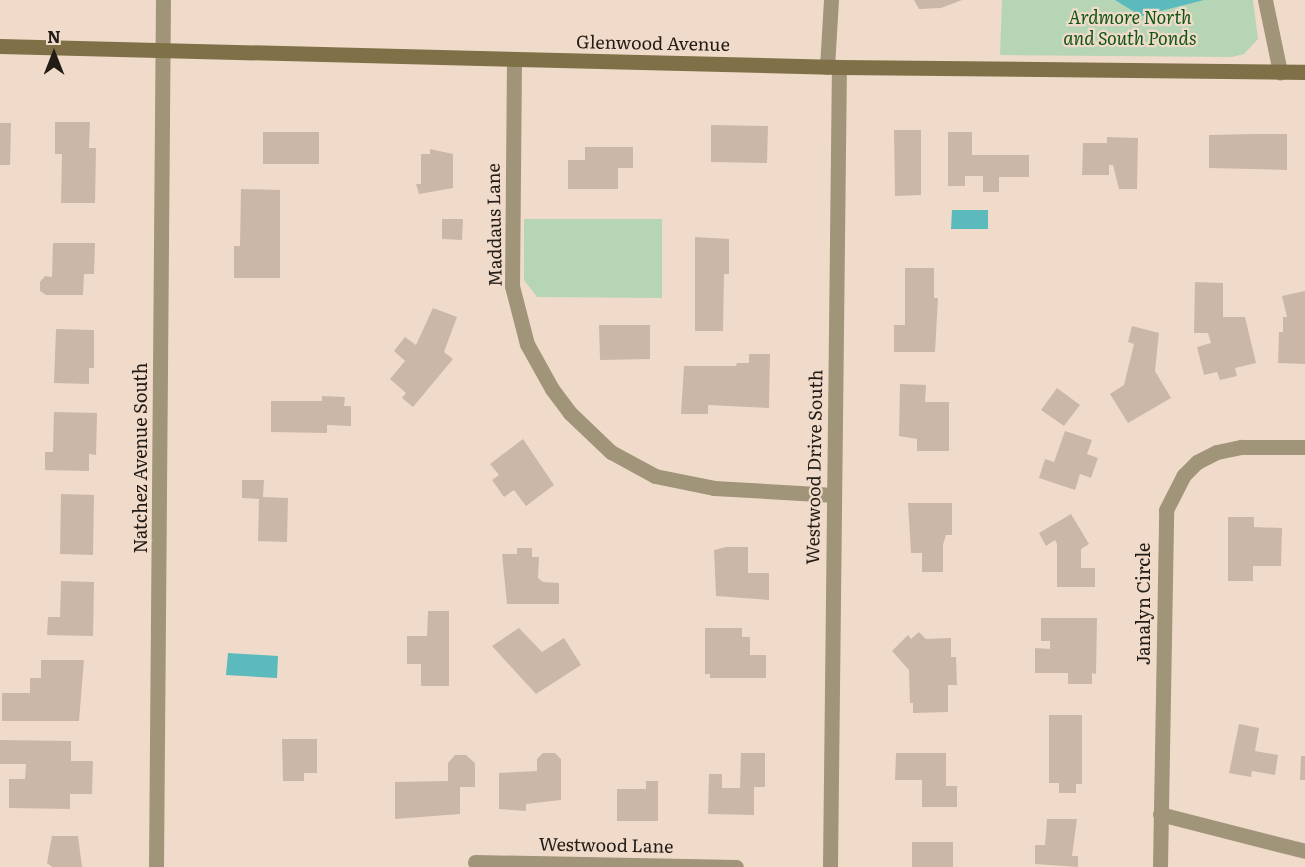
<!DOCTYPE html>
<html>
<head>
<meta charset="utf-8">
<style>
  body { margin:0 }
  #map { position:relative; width:1305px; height:867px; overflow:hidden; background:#f0dbcb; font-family:Literata,serif }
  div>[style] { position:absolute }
  .green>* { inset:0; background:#b6d5b4 }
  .water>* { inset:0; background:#5ababc }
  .building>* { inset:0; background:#cbb7a7 }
  .street>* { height:15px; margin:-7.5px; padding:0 7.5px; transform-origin:7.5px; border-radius:7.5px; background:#a09479 }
  .secondary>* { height:15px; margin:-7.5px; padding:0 7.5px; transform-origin:7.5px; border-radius:7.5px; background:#807047 }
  span { translate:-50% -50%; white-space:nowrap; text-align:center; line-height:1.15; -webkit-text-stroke:4.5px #f0dbcb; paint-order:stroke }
  .park-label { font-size:18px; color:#0f5612; font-style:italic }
  .street-label { font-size:18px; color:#231c16 }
  .north { position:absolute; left:24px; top:24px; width:60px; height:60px; -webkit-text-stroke:4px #f0dbcb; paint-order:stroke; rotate:0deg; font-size:16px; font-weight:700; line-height:24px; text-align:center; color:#231c16 }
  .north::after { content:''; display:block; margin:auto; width:21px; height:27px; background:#231c16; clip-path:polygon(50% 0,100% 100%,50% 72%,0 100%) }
</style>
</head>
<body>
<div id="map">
  <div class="green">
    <i style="clip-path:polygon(1002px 0,1253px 0,1258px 39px,1244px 54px,1232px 57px,1000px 55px)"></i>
    <i style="clip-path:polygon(524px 219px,662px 219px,662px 298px,537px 297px,524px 280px)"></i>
  </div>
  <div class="water">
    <i style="clip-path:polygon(1115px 0,1204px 0,1141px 16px)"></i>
    <i style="clip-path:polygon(952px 210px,988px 210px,988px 229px,951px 229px)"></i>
    <i style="clip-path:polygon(228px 653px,278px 656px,277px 678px,226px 675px)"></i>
  </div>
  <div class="building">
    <i style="clip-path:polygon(914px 0,962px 0,941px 8px,919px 9px)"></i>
    <i style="clip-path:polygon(55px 122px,90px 122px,89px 148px,96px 148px,95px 203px,61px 203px,62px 154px,55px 154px)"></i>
    <i style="clip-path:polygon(0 123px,11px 123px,10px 165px,0 165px)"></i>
    <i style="clip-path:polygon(711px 125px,768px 126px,767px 163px,711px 162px)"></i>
    <i style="clip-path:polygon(894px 130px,921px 130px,921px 195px,895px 196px)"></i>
    <i style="clip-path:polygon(263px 132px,319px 132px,319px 164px,263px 164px)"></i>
    <i style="clip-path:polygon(948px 132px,972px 132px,972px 155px,1029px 155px,1029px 177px,999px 177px,999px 192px,983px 192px,983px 176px,965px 176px,965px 186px,948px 186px)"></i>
    <i style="clip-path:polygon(1257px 134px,1287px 134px,1287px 170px,1209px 168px,1209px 135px)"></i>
    <i style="clip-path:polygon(1107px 137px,1138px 138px,1137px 189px,1119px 189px,1113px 165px,1109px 165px,1109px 175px,1082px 175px,1083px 143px,1107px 143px)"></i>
    <i style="clip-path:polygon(585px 147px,633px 147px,633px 168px,618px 168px,618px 189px,568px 189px,568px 160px,585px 160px)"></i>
    <i style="clip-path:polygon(430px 149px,453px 154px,453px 188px,419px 194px,416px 184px,421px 184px,421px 154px,430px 154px)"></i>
    <i style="clip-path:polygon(241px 189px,280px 190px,280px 278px,234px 278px,234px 246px,240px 246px)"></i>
    <i style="clip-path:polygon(442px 219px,463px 219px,462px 240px,442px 239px)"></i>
    <i style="clip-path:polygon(695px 237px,729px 239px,729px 274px,724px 274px,723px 331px,695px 331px)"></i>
    <i style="clip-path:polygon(53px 243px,95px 243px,94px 274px,84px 274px,83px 295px,46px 295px,40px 291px,40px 282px,45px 276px,52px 277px)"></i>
    <i style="clip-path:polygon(905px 268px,934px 268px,934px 298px,938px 298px,935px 352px,894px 352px,894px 325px,905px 325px)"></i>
    <i style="clip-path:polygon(1195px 282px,1223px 283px,1223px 317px,1245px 317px,1256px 363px,1235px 368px,1237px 376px,1220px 380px,1217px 372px,1204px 375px,1197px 347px,1211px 343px,1208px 333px,1194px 333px)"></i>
    <i style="clip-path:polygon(1305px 291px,1305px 364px,1278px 363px,1279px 332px,1283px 332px,1283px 317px,1287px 317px,1282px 296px)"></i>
    <i style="clip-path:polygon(433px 308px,457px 317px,444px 352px,453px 359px,413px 407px,402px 398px,406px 393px,390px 379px,405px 361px,394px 351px,405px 337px,416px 345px)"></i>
    <i style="clip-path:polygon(599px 325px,650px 325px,650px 359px,600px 360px)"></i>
    <i style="clip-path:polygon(1132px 326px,1159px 333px,1155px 371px,1171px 398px,1128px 423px,1110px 394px,1124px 385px,1134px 344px,1128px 342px)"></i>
    <i style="clip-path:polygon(56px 329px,94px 330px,94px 368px,89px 368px,89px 384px,54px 383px)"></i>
    <i style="clip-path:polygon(749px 354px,770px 354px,769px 408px,708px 405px,708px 414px,681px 414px,684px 366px,736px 366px,737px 363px,749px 363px)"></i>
    <i style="clip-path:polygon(900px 384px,926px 385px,925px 402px,949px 402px,949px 451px,917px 451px,917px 439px,899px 436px)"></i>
    <i style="clip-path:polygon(1057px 388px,1080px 405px,1064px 426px,1041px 410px)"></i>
    <i style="clip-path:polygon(322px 396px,345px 397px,344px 406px,351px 406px,351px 426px,327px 425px,327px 433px,271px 432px,271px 401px,322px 401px)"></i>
    <i style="clip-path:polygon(54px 412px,97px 413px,96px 455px,89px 454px,89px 471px,45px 470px,45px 452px,53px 452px)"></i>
    <i style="clip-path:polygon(1065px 431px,1092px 440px,1087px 454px,1098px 458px,1091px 478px,1080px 474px,1075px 490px,1039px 478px,1045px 459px,1054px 462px)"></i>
    <i style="clip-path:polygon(523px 439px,554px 485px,526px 506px,514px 490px,504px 497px,492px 480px,499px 475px,490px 464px)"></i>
    <i style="clip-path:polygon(242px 480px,264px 480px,263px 497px,288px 498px,287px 542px,258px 541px,259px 499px,242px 498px)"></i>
    <i style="clip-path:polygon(61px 494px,94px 495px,93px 555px,60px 554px)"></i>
    <i style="clip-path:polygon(908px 503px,952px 503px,952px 535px,946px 535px,943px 545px,943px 572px,922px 572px,922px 553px,911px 553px)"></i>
    <i style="clip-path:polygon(1071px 514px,1089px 544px,1081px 549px,1081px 568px,1095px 568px,1095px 587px,1057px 587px,1057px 544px,1055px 540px,1046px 546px,1039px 533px)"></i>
    <i style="clip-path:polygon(1228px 517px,1254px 517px,1254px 527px,1282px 528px,1281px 566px,1253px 566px,1253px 581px,1228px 581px)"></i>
    <i style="clip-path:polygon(726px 547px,748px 547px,748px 573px,769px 573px,769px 600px,716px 596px,714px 550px)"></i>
    <i style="clip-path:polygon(517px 548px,532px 548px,532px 557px,539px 557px,538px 578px,543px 582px,559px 583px,559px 604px,507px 604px,502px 554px,517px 554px)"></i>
    <i style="clip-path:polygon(61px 581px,94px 582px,93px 636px,47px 635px,48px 617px,60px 617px)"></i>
    <i style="clip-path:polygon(428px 611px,449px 611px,449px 686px,421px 686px,421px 664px,407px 664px,407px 636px,427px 636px)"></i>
    <i style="clip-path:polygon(1041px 618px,1097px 618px,1096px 674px,1092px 673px,1092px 684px,1068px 684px,1068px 673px,1035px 673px,1035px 648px,1050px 649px,1050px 641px,1041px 641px)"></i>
    <i style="clip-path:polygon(519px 628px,542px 652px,564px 638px,581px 665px,536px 694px,492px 646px)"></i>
    <i style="clip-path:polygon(705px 628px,742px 628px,742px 637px,750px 637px,750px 655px,766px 655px,766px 678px,710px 678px,710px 674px,705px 674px)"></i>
    <i style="clip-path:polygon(919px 632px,926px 639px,951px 638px,951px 657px,956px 657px,957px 685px,948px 685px,948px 712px,913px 713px,913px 703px,910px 703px,909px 670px,892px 651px,908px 635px,911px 639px)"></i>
    <i style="clip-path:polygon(41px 660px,84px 660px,79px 721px,2px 721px,2px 693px,30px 693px,30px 678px,41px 678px)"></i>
    <i style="clip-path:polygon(1049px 715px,1082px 715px,1082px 784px,1076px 784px,1076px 793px,1059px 793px,1059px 783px,1049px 783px)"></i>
    <i style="clip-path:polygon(1239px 724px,1259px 728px,1255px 751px,1278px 755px,1275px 775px,1252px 771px,1251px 777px,1229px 773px)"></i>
    <i style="clip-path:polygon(282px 739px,317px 739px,317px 773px,304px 773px,304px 781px,283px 781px)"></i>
    <i style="clip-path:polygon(0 740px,71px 741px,71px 761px,93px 761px,92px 794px,70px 794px,70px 809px,9px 808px,9px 779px,25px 779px,26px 764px,0 764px)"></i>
    <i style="clip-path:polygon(543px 753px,555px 753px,561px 759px,561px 800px,526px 804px,526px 811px,499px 809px,499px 773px,537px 771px,537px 759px)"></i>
    <i style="clip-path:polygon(741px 753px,765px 753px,765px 787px,754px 787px,754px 815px,708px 814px,709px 774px,722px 774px,722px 788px,740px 788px)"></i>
    <i style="clip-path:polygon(896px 753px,946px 753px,946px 786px,957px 786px,957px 807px,922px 807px,922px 780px,895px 780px)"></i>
    <i style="clip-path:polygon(455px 755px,466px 755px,475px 763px,475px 787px,460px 787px,460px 814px,395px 819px,395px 782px,448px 781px,448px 763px)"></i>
    <i style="clip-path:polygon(1301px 756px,1305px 756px,1305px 780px,1300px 780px)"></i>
    <i style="clip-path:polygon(646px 781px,658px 781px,658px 821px,617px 821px,617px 789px,646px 789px)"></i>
    <i style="clip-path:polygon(1047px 819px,1077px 819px,1072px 856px,1078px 856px,1078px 867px,1035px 864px,1035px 845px,1045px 845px)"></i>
    <i style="clip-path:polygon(52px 836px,78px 836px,82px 867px,52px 867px,47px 863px)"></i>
    <i style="clip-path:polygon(912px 842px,953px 842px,953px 867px,912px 867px)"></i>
  </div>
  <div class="street">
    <i style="left:1265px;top:0;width:74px;rotate:78.2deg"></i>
    <i style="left:514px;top:59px;width:227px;rotate:90.5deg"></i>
    <i style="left:512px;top:286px;width:60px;rotate:75.5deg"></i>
    <i style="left:527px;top:344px;width:51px;rotate:60.9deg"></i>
    <i style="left:552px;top:389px;width:30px;rotate:53deg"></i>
    <i style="left:570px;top:413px;width:57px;rotate:43.6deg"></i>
    <i style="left:611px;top:452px;width:50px;rotate:28.6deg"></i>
    <i style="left:655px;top:476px;width:60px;rotate:11.5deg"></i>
    <i style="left:714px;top:488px;width:120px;rotate:3.3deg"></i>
    <i style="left:827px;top:67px;width:67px;rotate:-86.6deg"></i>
    <i style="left:1160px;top:814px;width:150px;rotate:14.3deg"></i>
    <i style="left:475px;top:862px;width:261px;rotate:1.1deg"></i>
    <i style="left:156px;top:867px;width:867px;rotate:-89.54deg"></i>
    <i style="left:830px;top:867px;width:800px;rotate:-89.36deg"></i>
    <i style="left:1160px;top:867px;width:357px;rotate:-89deg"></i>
    <i style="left:1166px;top:510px;width:39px;rotate:-63deg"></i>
    <i style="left:1184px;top:475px;width:18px;rotate:-45deg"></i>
    <i style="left:1197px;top:462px;width:22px;rotate:-27deg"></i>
    <i style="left:1217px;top:452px;width:25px;rotate:-12deg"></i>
    <i style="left:1241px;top:447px;width:64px"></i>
  </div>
  <div class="secondary">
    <i style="left:0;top:46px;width:839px;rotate:1.43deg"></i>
    <i style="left:839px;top:67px;width:466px;rotate:0.6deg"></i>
  </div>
  <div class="park-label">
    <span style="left:1130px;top:28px">Ardmore North<br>and South Ponds</span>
  </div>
  <div class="street-label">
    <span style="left:653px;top:43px;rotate:1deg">Glenwood Avenue</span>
    <span style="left:494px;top:225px;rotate:-91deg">Maddaus Lane</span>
    <span style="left:140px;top:458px;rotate:-90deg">Natchez Avenue South</span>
    <span style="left:814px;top:467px;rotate:-89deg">Westwood Drive South</span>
    <span style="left:1143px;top:604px;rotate:-90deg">Janalyn Circle</span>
    <span style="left:606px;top:845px;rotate:1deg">Westwood Lane</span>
  </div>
  <div class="north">N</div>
</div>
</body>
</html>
